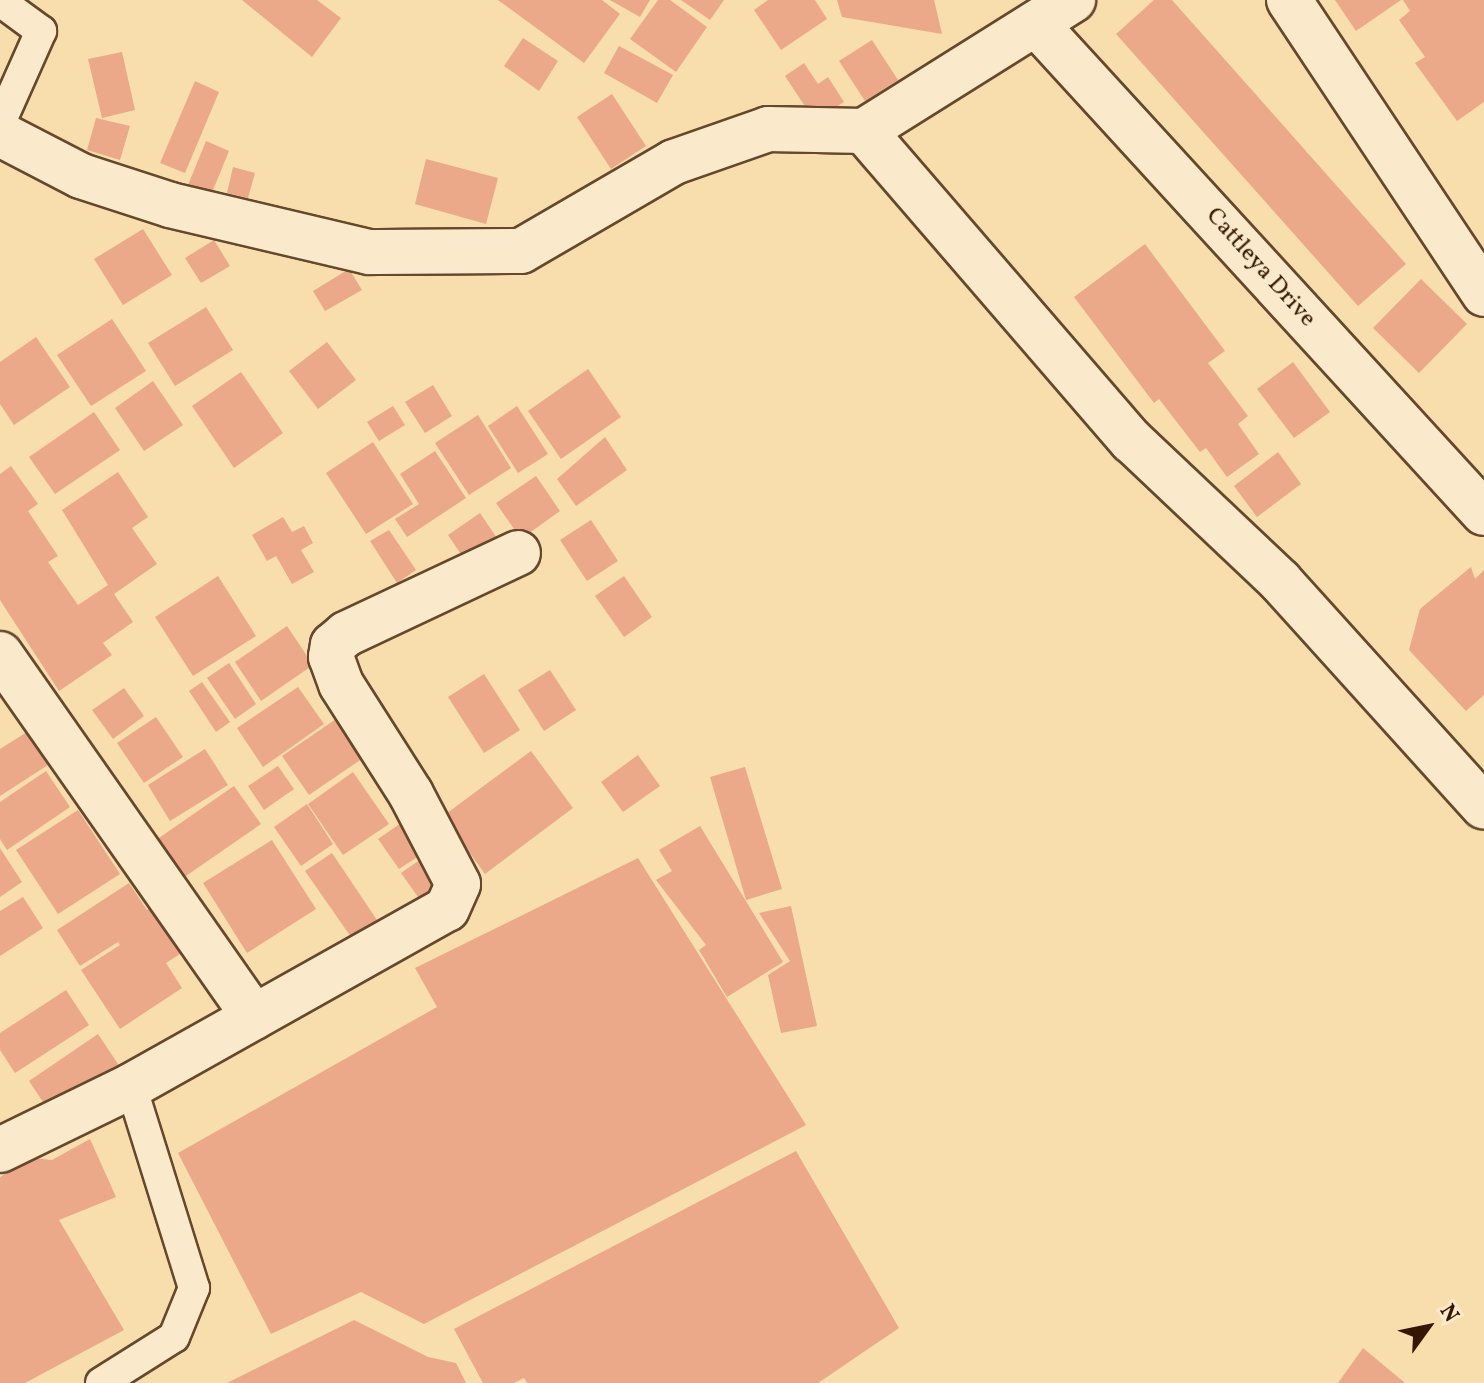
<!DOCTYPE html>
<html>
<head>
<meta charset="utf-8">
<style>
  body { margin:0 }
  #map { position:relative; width:1484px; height:1383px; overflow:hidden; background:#f8ddad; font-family:Vollkorn,serif }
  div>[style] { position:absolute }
  .building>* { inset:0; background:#eba989 }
  .roads { filter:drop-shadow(2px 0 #66482c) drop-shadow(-2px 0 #66482c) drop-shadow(0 2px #66482c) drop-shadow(0 -2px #66482c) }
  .lane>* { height:30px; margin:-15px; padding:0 15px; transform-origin:15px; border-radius:15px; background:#fae9ca }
  .street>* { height:44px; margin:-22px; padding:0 22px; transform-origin:22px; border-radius:22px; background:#fae9ca }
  span { translate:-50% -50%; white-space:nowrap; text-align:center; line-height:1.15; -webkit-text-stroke:6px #fae9ca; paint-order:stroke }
  .street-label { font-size:24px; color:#351701 }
  .north { position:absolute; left:1388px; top:1287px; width:80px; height:80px; -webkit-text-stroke:6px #fae9ca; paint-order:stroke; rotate:57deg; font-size:22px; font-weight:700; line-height:32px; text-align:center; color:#351701 }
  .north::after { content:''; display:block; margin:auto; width:28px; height:36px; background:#351701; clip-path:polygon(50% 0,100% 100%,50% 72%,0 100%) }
</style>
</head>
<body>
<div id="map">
  <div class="building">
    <i style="clip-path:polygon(242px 0,317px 0,341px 18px,312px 57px)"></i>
    <i style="clip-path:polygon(498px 0,602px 0,620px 14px,584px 63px)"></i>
    <i style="clip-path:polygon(610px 0,650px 0,640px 17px)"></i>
    <i style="clip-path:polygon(658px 0,670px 0,707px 27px,676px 72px,630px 39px)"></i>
    <i style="clip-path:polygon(681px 0,724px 0,710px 20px)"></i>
    <i style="clip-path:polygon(768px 0,815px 0,827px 19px,781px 50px,754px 10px)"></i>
    <i style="clip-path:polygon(837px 0,934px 0,942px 34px,842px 17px)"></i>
    <i style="clip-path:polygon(1154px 0,1172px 0,1406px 264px,1358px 306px,1116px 34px)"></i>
    <i style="clip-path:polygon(1335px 0,1401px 0,1356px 31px)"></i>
    <i style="clip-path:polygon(1403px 0,1484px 0,1484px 102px,1457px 121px,1415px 63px,1425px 57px,1399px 20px,1410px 11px)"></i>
    <i style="clip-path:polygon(523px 38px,558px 61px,539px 91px,504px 66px)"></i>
    <i style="clip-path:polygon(872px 40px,898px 80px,865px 101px,839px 61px)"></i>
    <i style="clip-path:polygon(619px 46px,673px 75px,657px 103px,604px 73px)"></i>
    <i style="clip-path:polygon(122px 52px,135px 110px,102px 118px,88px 59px)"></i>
    <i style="clip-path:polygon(804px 63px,818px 84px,828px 77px,844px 102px,819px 118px,810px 114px,785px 76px)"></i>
    <i style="clip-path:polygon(195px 81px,219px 92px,185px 173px,160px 163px)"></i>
    <i style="clip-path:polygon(612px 94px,646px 146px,611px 169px,577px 117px)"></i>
    <i style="clip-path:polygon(96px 118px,130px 126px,120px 160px,87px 150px)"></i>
    <i style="clip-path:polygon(206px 141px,229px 151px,211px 195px,188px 185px)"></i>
    <i style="clip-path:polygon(426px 159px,498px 178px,486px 224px,415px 204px)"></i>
    <i style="clip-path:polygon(233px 167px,255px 173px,248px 198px,227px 193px)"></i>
    <i style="clip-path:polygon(143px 229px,172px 275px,123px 305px,94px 259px)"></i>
    <i style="clip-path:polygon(214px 240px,230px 266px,201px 283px,185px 258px)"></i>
    <i style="clip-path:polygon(1145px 244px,1225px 351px,1208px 363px,1248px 416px,1238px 424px,1259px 454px,1227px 477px,1206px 448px,1200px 452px,1159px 399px,1154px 403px,1074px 297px)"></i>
    <i style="clip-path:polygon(349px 269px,362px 290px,325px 311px,313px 291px)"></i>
    <i style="clip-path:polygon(1421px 279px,1467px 324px,1419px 373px,1373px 328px)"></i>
    <i style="clip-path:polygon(206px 307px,233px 350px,175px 386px,148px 343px)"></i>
    <i style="clip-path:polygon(112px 319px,146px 371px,91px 406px,57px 355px)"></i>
    <i style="clip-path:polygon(36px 337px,70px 387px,14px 425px,0 404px,0 362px)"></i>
    <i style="clip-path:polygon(327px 342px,356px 380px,318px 409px,289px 371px)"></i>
    <i style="clip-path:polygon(1293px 362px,1330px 412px,1294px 438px,1257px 389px)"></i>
    <i style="clip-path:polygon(588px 369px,621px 417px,561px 459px,528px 411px)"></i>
    <i style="clip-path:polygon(241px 372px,283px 433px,234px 468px,192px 406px)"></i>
    <i style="clip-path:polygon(153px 381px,183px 425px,144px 451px,115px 408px)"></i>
    <i style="clip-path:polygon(433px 385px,452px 416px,425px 433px,405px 402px)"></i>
    <i style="clip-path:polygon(393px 406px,405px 425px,379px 441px,367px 422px)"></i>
    <i style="clip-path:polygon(517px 406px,548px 454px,518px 473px,488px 426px)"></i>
    <i style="clip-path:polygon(94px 412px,120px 450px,55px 494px,29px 457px)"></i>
    <i style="clip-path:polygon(478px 415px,511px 468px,469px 495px,435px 443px)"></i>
    <i style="clip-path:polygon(605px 437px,627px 470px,576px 506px,557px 479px)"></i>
    <i style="clip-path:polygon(373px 442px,413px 504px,366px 534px,326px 473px)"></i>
    <i style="clip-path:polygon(435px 451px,466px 498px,407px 537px,395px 519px,419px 504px,400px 474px)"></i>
    <i style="clip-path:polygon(1278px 452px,1301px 484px,1257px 517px,1234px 486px)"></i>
    <i style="clip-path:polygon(11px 466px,38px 504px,28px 511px,58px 556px,48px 562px,78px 605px,108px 585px,62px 510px,118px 472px,148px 517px,132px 528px,157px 564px,114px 594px,133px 622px,103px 643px,112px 655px,59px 691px,0 600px,0 474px)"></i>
    <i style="clip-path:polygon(536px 476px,560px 511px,521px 539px,496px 503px)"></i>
    <i style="clip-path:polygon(480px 513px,501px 544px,469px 566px,448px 535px)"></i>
    <i style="clip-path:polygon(283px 517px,292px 532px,304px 526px,313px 543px,301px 550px,314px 572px,292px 584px,276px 556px,267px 561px,252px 535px)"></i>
    <i style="clip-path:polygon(591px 520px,618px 561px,587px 581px,560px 540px)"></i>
    <i style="clip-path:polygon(389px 530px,416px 570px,397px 583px,370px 541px)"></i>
    <i style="clip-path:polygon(1471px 567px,1475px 579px,1484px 570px,1484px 695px,1466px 711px,1409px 650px,1420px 609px)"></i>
    <i style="clip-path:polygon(218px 576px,256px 636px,193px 676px,155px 617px)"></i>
    <i style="clip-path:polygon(624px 576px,652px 617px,624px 637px,595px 596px)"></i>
    <i style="clip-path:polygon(287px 626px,313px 665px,261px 701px,235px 662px)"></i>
    <i style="clip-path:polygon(229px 663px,256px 704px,235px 719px,207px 678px)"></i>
    <i style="clip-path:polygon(550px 670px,576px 710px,544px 731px,518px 690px)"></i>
    <i style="clip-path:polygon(484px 674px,520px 730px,484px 753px,448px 697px)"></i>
    <i style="clip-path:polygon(202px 682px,230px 722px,216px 732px,189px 691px)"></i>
    <i style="clip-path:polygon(298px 687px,324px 724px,263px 767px,237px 728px)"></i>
    <i style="clip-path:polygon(124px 688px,144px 716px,113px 739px,92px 710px)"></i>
    <i style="clip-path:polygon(156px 717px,183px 757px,144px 783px,117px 743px)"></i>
    <i style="clip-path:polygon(339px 717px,366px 756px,309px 795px,282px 756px)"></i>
    <i style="clip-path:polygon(27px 732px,48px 765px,0 796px,0 749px)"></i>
    <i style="clip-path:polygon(205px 749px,228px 785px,170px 821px,148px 785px)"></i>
    <i style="clip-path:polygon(531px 751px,573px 808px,485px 874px,443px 816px)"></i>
    <i style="clip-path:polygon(638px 755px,660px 786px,623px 812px,601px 782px)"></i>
    <i style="clip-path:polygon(278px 766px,294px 789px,264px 810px,248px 786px)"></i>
    <i style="clip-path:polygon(745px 767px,782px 889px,746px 900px,710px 777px)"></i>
    <i style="clip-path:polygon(46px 771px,70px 807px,7px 850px,0 839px,0 802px)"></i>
    <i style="clip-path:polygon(353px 772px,389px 824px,343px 855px,308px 804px)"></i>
    <i style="clip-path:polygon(234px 786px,261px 824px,183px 878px,156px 840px)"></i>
    <i style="clip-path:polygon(307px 804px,333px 844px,301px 866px,274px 827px)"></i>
    <i style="clip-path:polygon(78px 810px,120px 874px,58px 914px,16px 850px)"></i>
    <i style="clip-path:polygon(404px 821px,425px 852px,399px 869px,378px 839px)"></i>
    <i style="clip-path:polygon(700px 826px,783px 962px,727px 997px,699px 950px,706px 945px,656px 880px,672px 871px,659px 850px)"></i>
    <i style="clip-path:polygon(272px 840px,316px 909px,247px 953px,203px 883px)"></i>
    <i style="clip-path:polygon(0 848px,22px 882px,0 897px)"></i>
    <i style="clip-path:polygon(332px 853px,377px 920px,351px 937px,305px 871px)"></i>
    <i style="clip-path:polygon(427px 855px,448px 887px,423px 904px,401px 873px)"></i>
    <i style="clip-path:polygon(638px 858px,806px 1125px,424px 1324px,361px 1292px,271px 1334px,178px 1153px,437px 1007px,415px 968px)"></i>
    <i style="clip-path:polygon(129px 883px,147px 910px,153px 906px,183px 952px,166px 963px,182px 988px,120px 1029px,81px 970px,120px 945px,118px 942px,80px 966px,57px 930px)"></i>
    <i style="clip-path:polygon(23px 897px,43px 928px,0 956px,0 911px)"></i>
    <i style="clip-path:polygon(791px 906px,817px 1026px,781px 1033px,768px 975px,790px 961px,759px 913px)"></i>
    <i style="clip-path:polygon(66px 990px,89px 1025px,15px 1073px,0 1050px,0 1033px)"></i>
    <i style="clip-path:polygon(98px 1034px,124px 1073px,55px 1120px,29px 1081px)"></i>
    <i style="clip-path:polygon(90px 1139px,116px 1197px,59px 1220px,124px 1330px,25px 1383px,0 1383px,0 1177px,33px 1158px,52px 1160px)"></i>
    <i style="clip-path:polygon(796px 1151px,899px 1328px,818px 1383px,527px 1383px,524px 1378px,514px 1383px,483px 1383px,454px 1329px)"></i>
    <i style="clip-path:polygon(354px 1320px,428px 1357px,456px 1363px,466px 1383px,227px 1383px)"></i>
    <i style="clip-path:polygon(1363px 1348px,1405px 1383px,1338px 1383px)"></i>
  </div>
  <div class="roads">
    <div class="lane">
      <i style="left:0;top:1px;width:51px;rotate:36.2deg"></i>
      <i style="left:41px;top:31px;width:101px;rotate:114deg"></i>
      <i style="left:101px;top:1383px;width:86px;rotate:-32.2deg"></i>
      <i style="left:174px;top:1337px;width:53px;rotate:-67.8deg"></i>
      <i style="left:194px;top:1288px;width:212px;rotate:-107.3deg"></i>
    </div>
    <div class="street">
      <i style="left:1289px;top:0;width:353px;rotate:56.4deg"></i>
      <i style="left:1036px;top:24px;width:663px;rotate:47.51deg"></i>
      <i style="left:864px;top:131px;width:247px;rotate:-32.1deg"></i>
      <i style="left:0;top:134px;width:91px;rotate:27.4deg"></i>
      <i style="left:81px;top:176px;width:94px;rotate:18deg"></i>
      <i style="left:170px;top:205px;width:204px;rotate:13.3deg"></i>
      <i style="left:369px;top:252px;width:152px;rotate:-0.4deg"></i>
      <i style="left:521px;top:251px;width:177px;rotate:-30.2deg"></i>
      <i style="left:674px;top:162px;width:100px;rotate:-19.3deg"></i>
      <i style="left:768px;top:129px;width:96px;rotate:1.2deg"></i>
      <i style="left:864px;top:131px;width:410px;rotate:49.2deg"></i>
      <i style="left:1132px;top:441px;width:204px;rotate:43.4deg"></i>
      <i style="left:1280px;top:581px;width:304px;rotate:47.9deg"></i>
      <i style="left:0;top:654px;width:443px;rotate:55deg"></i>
      <i style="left:0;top:1150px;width:146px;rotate:-26deg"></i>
      <i style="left:131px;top:1086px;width:362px;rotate:-29.3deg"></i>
      <i style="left:447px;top:909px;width:27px;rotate:-66deg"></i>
      <i style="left:458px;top:884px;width:102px;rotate:-117.6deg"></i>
      <i style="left:411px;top:794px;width:130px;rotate:-122.5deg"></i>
      <i style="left:341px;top:684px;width:29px;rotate:-110deg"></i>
      <i style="left:331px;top:657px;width:12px;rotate:-81deg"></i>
      <i style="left:333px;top:645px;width:17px;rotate:-40deg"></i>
      <i style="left:346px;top:634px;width:190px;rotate:-25.2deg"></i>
    </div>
  </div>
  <div class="street-label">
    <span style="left:1260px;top:268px;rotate:48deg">Cattleya Drive</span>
  </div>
  <div class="north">N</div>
</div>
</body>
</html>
